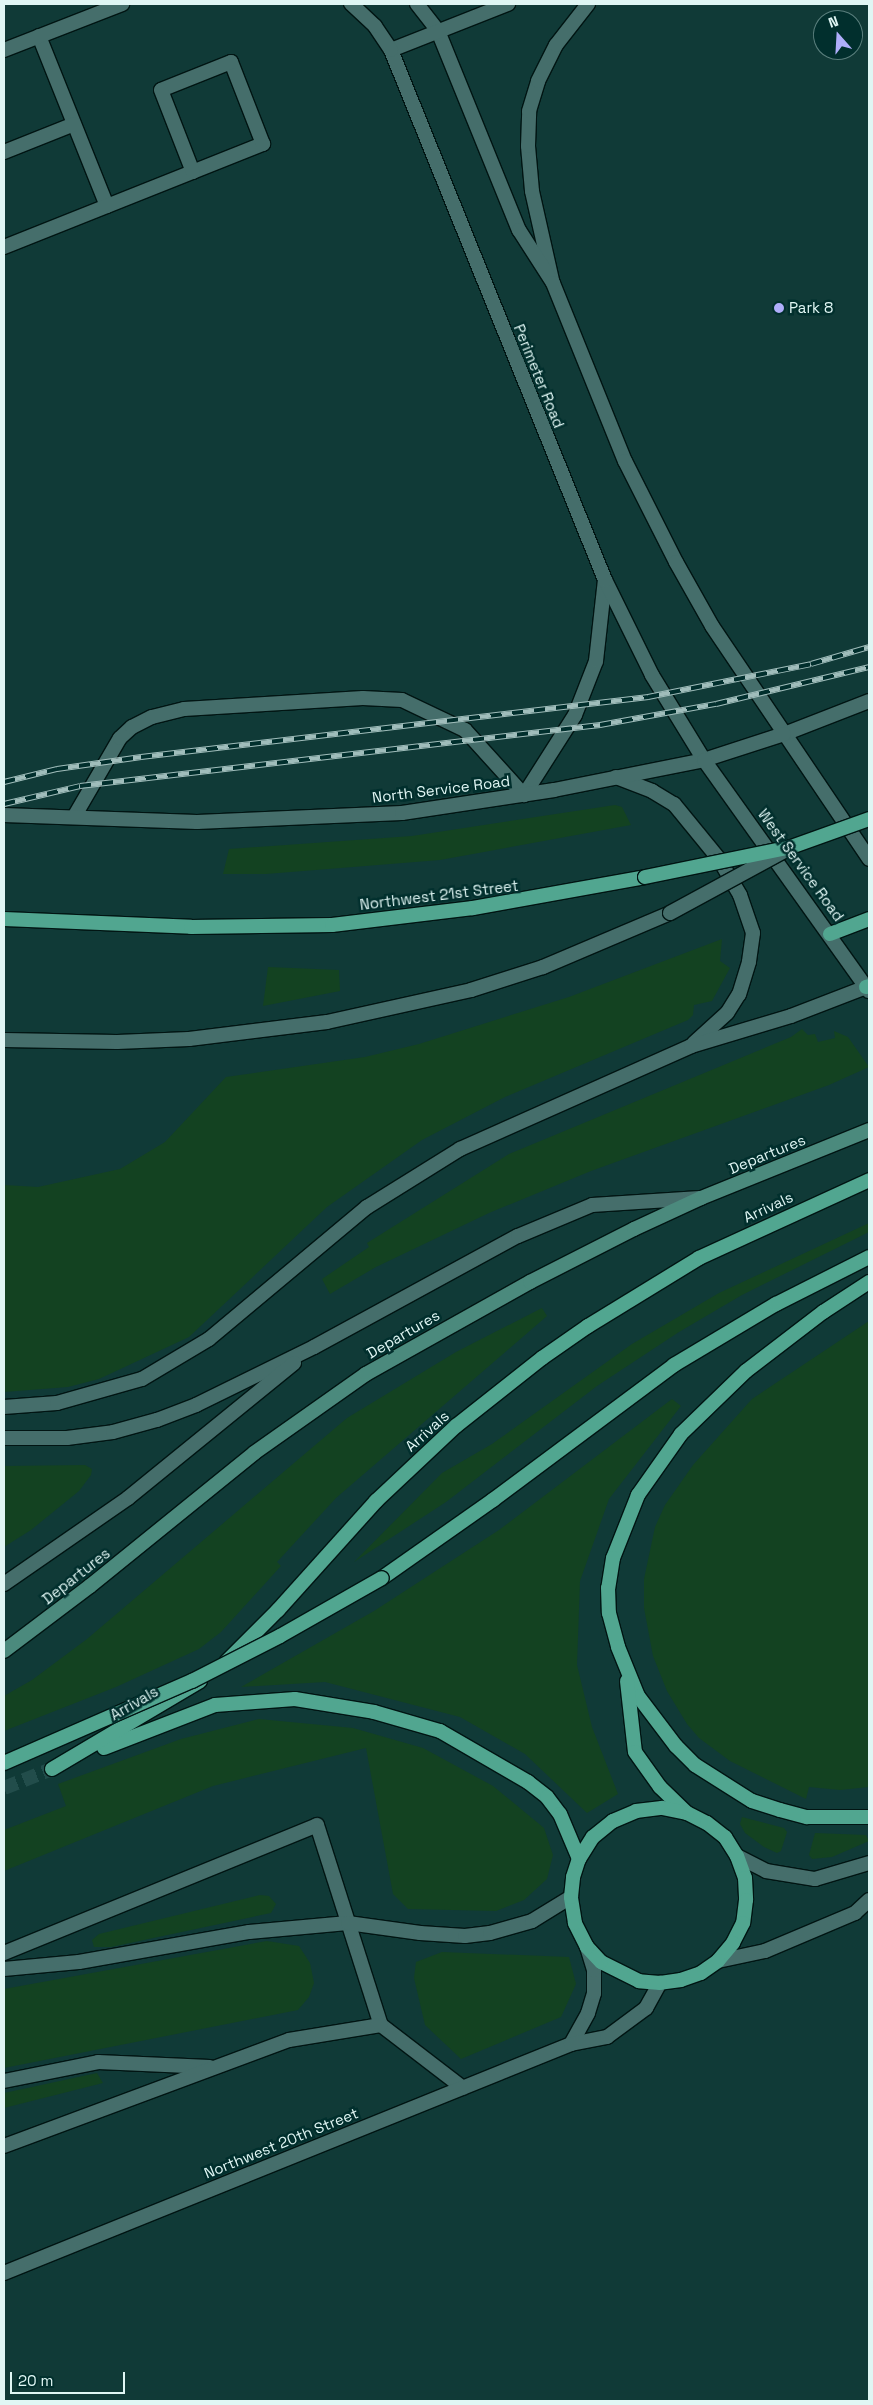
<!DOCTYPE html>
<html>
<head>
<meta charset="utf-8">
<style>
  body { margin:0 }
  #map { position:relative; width:873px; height:2405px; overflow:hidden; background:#012f2d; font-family:"Space Grotesk",sans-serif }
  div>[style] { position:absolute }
  .built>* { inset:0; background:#103a37 }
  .green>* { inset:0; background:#134221 }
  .primary-tunnel>* { height:14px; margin-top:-7px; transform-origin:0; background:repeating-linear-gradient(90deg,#224d4b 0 14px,transparent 0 21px) }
  .roads { filter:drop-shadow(1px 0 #011513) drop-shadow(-1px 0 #011513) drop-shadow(0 1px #011513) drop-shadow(0 -1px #011513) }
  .service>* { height:14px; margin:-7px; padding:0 7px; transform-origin:7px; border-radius:7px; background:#456e6b }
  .minor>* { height:14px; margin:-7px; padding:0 7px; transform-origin:7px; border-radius:7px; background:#456e6b }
  .tertiary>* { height:14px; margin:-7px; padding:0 7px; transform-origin:7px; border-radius:7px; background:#456e6b }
  .secondary>* { height:14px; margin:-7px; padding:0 7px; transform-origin:7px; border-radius:7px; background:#4b8a7d }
  .primary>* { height:14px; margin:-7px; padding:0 7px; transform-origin:7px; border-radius:7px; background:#51a690 }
  .rail>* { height:5.5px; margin-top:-2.75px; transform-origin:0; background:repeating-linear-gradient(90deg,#012f2d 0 11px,#a0bdbb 0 22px); box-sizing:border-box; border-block:1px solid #a0bdbb }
  .bridges { filter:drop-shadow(1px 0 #011513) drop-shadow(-1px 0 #011513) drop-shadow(0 1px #011513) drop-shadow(0 -1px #011513) }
  .service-bridge>* { height:14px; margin:-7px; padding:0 7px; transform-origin:7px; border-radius:7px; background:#456e6b }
  .primary-bridge>* { height:14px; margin:-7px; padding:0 7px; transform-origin:7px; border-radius:7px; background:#51a690 }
  .dots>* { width:14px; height:14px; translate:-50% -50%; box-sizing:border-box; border:2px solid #012f2d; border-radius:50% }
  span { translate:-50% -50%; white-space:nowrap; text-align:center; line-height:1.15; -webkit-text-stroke:5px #012f2d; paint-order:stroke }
  .poi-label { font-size:15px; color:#e0f6f4 }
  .left { translate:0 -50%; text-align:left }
  .street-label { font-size:15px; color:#e0f6f4 }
  .frame { position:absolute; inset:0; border:5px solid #e0f6f4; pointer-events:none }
  .north { position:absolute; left:813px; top:10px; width:50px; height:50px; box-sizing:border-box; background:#012f2d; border:1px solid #5a7f7d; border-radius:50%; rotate:341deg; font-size:14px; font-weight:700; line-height:20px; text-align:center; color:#e0f6f4 }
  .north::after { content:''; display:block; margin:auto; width:18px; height:22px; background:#afaefa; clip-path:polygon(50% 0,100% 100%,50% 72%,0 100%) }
  .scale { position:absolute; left:10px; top:2372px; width:115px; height:22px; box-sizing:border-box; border:2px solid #e0f6f4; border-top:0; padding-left:6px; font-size:15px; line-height:18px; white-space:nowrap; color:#e0f6f4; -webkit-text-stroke:4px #012f2d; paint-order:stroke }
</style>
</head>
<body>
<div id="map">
  <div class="built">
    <i style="clip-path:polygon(evenodd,4px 4px,869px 4px,869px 2401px,4px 2401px,4px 4px,823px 20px,853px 20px,853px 50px,823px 50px,823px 20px)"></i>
  </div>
  <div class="green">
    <i style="clip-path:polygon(615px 805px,622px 807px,631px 825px,440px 860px,266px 874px,223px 874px,229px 849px,412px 836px)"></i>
    <i style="clip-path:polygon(722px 939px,720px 961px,730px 968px,712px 1001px,694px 1005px,693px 1015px,688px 1020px,505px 1097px,422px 1140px,327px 1207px,189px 1337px,99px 1379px,68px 1387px,4px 1392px,4px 1185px,38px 1187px,120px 1169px,165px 1142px,226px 1077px,365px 1057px,419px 1044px,569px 997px)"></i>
    <i style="clip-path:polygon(268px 967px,339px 970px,340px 991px,263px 1006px)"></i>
    <i style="clip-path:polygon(802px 1029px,808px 1035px,815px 1034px,818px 1042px,835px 1038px,834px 1031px,848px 1037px,869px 1067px,829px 1085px,591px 1171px,489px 1213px,376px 1267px,330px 1294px,322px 1279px,369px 1247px,367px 1243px,509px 1154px,791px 1037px)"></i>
    <i style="clip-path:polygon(869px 1223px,869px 1232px,742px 1295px,679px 1332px,597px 1386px,446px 1502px,354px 1562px,442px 1473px,492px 1444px,632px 1344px,719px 1293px)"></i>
    <i style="clip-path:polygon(542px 1308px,547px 1316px,336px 1498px,277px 1562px,281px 1566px,221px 1632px,199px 1649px,116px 1687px,4px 1731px,4px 1696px,32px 1680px,87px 1639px,347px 1418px,456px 1352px)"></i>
    <i style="clip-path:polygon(869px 1321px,869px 1787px,840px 1790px,809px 1787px,806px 1799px,730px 1761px,699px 1738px,687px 1724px,667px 1691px,653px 1656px,644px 1608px,644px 1579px,655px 1527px,665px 1505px,693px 1465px,752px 1399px)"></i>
    <i style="clip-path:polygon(672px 1399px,681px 1406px,609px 1499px,580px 1581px,577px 1665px,592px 1727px,618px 1794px,587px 1813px,525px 1754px,460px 1717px,325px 1682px,241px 1687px,374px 1611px,499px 1530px)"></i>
    <i style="clip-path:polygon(85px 1465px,92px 1469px,91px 1475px,79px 1491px,31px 1530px,4px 1547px,4px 1466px)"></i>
    <i style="clip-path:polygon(259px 1719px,353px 1728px,423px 1748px,493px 1786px,544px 1828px,553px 1855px,547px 1879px,524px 1900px,496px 1911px,408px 1909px,393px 1894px,366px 1748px,213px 1786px,4px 1871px,4px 1830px,66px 1806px,58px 1784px,181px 1739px)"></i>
    <i style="clip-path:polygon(742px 1817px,784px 1828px,787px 1832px,781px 1851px,777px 1853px,764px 1847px,745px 1833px,740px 1824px)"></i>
    <i style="clip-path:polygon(815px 1833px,866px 1835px,869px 1841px,832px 1857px,812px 1859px,809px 1855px)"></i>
    <i style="clip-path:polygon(260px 1895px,269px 1896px,276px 1904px,271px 1913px,111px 1947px,94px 1947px,92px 1940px,99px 1934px)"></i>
    <i style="clip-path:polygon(267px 1941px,299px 1946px,310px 1963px,314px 1983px,309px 1997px,298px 2010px,4px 2068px,4px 1989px)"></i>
    <i style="clip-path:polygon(442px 1952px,569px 1957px,576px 1984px,561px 2017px,461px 2059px,425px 2025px,414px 1978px,416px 1962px)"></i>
    <i style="clip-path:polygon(97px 2073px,103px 2083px,4px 2108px,4px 2093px)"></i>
  </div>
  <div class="primary-tunnel">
    <i style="left:4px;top:1788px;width:52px;rotate:-21.6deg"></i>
  </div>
  <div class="roads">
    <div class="service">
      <i style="left:39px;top:36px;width:183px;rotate:68.2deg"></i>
      <i style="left:4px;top:152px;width:75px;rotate:-21.8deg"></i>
      <i style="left:4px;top:247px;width:279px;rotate:-21.7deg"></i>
      <i style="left:263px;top:144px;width:88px;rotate:-111.3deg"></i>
      <i style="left:231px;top:62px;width:75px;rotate:158.2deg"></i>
      <i style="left:161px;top:90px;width:88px;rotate:68.7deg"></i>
      <i style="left:552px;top:280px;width:91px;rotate:-102.7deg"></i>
      <i style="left:532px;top:191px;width:45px;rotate:-95.1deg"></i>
      <i style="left:528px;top:146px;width:35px;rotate:-88deg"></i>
      <i style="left:529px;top:111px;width:31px;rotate:-73deg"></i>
      <i style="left:538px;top:81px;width:40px;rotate:-63.4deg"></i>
      <i style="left:556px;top:45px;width:52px;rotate:-52deg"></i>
      <i style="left:616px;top:777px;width:39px;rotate:21deg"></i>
      <i style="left:652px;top:791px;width:26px;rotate:31deg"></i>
      <i style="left:674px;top:804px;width:71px;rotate:50.7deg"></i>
      <i style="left:719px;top:859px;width:42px;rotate:59.7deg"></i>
      <i style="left:740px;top:895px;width:40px;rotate:71.1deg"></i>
      <i style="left:753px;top:933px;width:29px;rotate:98deg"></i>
      <i style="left:749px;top:962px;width:34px;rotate:107deg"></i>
      <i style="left:739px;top:994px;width:22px;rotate:122deg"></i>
      <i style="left:727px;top:1013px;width:45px;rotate:137.7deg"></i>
      <i style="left:74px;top:817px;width:91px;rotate:-59.8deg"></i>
      <i style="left:120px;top:738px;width:16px;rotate:-43deg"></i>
      <i style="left:132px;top:727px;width:22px;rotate:-27deg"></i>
      <i style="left:152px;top:717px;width:33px;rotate:-14deg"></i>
      <i style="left:184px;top:709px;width:179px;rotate:-3.5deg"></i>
      <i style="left:363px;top:698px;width:39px;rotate:3deg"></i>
      <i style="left:402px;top:700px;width:70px;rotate:25.5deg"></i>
      <i style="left:465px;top:730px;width:88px;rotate:47.8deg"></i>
      <i style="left:524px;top:795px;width:95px;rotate:-57.5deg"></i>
      <i style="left:575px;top:715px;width:58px;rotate:-68.7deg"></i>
      <i style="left:596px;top:661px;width:81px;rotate:-83.7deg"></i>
      <i style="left:4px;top:1040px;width:113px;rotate:1deg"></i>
      <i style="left:117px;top:1042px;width:72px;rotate:-2.4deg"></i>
      <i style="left:189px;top:1039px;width:139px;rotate:-7deg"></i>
      <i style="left:327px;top:1022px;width:148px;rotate:-12.5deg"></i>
      <i style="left:471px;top:990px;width:76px;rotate:-17.7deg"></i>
      <i style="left:543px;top:967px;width:138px;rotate:-23deg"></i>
      <i style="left:4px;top:1407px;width:53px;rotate:-4.3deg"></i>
      <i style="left:57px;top:1403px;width:88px;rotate:-15.8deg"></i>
      <i style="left:142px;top:1379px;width:78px;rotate:-30.8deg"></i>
      <i style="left:209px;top:1339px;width:206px;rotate:-39.9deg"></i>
      <i style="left:367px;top:1207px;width:110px;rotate:-31.9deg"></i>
      <i style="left:460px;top:1149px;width:253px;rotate:-24deg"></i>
      <i style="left:691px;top:1046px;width:104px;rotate:-16.7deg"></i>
      <i style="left:791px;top:1016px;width:80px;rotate:-21.1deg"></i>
      <i style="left:4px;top:1438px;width:63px"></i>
      <i style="left:67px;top:1438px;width:46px;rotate:-7.4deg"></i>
      <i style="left:113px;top:1432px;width:46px;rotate:-15.3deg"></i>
      <i style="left:157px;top:1420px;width:42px;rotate:-21deg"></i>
      <i style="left:196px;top:1405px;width:131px;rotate:-26.2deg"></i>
      <i style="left:314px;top:1347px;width:232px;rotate:-28.6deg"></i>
      <i style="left:518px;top:1236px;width:80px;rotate:-22.7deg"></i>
      <i style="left:592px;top:1205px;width:108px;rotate:-3.7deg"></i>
      <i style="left:4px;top:1584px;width:151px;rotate:-34.7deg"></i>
      <i style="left:128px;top:1498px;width:214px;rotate:-39.1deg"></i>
      <i style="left:4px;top:1953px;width:338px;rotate:-22.2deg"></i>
      <i style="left:317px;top:1825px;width:210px;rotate:72.3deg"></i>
      <i style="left:381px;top:2025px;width:103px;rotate:37.5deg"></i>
      <i style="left:4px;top:1969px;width:75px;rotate:-5.3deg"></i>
      <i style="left:79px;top:1962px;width:173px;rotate:-10deg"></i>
      <i style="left:249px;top:1932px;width:99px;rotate:-5.2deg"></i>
      <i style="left:348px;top:1923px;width:73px;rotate:7.9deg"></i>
      <i style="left:420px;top:1933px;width:45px;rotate:3.8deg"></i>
      <i style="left:465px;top:1936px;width:25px;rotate:-7deg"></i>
      <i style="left:490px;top:1933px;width:44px;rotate:-15.9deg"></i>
      <i style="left:532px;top:1921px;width:46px;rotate:-31.6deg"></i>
      <i style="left:571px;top:2044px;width:35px;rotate:-61deg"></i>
      <i style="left:588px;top:2013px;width:21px;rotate:-73deg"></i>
      <i style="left:594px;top:1993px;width:23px;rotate:-90deg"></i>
      <i style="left:594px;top:1970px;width:24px;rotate:-107deg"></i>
      <i style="left:4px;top:2081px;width:96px;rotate:-11.4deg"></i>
      <i style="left:98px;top:2062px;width:112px;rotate:2.6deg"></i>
      <i style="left:4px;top:2146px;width:304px;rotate:-20.4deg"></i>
      <i style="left:289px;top:2040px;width:93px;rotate:-9.3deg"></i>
      <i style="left:4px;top:2273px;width:611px;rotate:-21.99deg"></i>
      <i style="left:571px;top:2044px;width:37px;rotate:-11deg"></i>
      <i style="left:607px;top:2037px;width:49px;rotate:-36.6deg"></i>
      <i style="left:646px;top:2008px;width:29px;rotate:-61deg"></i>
    </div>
    <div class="minor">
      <i style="left:417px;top:4px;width:34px;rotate:52deg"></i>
      <i style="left:438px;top:31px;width:215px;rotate:67.9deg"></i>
      <i style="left:519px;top:230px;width:63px;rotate:57.3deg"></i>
      <i style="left:553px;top:283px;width:192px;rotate:68deg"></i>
      <i style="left:625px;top:461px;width:113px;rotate:63.2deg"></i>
      <i style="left:676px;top:562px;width:73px;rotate:60.6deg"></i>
      <i style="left:712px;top:626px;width:281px;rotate:56deg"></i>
      <i style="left:4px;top:50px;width:127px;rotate:-21.3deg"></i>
      <i style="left:391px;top:50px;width:126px;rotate:-21.5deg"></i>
      <i style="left:4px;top:815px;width:193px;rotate:2.1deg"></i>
      <i style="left:197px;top:822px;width:205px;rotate:-2.5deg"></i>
      <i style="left:402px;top:813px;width:154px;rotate:-8.6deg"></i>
      <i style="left:554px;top:790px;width:153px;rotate:-11.3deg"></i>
      <i style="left:704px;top:760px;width:100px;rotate:-121.5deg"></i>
      <i style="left:652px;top:675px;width:106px;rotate:-116.3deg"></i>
      <i style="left:605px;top:580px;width:572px;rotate:-111.99deg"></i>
      <i style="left:391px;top:50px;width:29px;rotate:-124deg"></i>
      <i style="left:375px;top:26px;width:33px;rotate:-137deg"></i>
    </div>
    <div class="tertiary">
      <i style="left:869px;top:701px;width:91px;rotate:158.8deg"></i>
      <i style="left:784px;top:734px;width:84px;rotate:162deg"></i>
      <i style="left:704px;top:760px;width:284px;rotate:54.5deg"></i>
      <i style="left:737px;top:1856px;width:33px;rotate:27deg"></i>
      <i style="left:766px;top:1871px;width:50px;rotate:9.3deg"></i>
      <i style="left:815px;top:1879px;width:56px;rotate:-16.5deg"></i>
      <i style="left:718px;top:1961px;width:48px;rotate:-12deg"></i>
      <i style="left:765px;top:1951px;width:98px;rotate:-22.9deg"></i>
      <i style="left:855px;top:1913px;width:19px;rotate:-43deg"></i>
    </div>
    <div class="secondary">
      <i style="left:4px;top:1651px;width:108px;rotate:-37.1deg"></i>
      <i style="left:90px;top:1586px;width:211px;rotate:-39deg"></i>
      <i style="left:254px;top:1453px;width:137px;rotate:-35.2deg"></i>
      <i style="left:366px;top:1374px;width:188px;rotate:-29.3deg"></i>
      <i style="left:530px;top:1282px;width:117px;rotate:-27deg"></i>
      <i style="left:634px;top:1229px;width:74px;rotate:-24.8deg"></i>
      <i style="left:701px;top:1198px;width:181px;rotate:-22deg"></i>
    </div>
    <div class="primary">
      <i style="left:4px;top:919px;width:187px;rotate:2.4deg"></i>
      <i style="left:191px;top:927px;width:141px;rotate:-0.8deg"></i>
      <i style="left:332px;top:925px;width:142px;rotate:-6.9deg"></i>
      <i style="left:473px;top:908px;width:175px;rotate:-10.2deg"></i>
      <i style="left:830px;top:934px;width:42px;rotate:-21deg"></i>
      <i style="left:866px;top:987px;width:3px;rotate:-18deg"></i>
      <i style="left:869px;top:1282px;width:55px;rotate:146.9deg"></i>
      <i style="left:823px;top:1312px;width:97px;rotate:142.5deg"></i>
      <i style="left:746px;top:1371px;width:91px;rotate:135.9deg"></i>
      <i style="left:681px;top:1434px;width:75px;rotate:125.2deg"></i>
      <i style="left:638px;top:1495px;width:68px;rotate:111.6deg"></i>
      <i style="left:613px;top:1558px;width:30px;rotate:99deg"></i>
      <i style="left:608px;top:1588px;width:25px;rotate:88deg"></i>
      <i style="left:609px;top:1613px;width:35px;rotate:75deg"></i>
      <i style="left:618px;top:1647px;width:53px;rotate:67.8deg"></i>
      <i style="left:638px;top:1696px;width:63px;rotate:52.8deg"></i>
      <i style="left:676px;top:1746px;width:27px;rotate:45deg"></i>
      <i style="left:695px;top:1765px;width:67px;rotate:32.3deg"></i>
      <i style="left:752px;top:1801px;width:29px;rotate:18deg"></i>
      <i style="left:780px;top:1810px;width:28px;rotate:15deg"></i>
      <i style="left:807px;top:1817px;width:62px"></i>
      <i style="left:382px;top:1578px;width:136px;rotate:-35.1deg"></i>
      <i style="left:493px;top:1500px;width:226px;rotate:-36.7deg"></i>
      <i style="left:674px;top:1365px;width:119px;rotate:-30.9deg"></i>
      <i style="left:776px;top:1304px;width:104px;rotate:-26.8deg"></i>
      <i style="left:227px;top:1661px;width:72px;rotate:-45deg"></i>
      <i style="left:278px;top:1610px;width:147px;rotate:-48deg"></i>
      <i style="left:376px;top:1501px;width:110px;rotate:-43.2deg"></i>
      <i style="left:456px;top:1426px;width:110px;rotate:-38.3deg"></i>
      <i style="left:542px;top:1358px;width:56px;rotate:-34.8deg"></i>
      <i style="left:588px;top:1326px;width:130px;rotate:-31.5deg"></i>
      <i style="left:699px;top:1258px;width:187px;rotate:-24.6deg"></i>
      <i style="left:627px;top:1681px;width:71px;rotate:83.6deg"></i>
      <i style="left:635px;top:1752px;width:43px;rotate:54.5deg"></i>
      <i style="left:660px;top:1787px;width:37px;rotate:44deg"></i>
      <i style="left:687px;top:1813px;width:22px;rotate:27deg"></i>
      <i style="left:707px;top:1823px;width:23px;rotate:38deg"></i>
      <i style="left:725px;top:1837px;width:22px;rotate:58deg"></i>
      <i style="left:737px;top:1856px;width:23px;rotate:70deg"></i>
      <i style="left:745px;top:1878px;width:22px;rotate:87deg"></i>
      <i style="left:746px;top:1900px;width:23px;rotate:97deg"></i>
      <i style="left:743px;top:1923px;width:22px;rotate:117deg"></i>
      <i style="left:733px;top:1943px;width:23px;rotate:130deg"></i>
      <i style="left:718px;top:1961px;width:21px;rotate:145deg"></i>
      <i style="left:701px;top:1973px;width:21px;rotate:161deg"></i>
      <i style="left:681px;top:1980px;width:21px;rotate:172deg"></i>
      <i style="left:660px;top:1983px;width:21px;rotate:-175deg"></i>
      <i style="left:639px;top:1981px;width:42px;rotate:-153.4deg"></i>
      <i style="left:601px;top:1962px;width:21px;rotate:-133deg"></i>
      <i style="left:587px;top:1947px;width:27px;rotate:-117deg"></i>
      <i style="left:575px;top:1923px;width:26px;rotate:-99deg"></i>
      <i style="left:571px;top:1897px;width:20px;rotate:-84deg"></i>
      <i style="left:573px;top:1877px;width:19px;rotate:-72deg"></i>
      <i style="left:579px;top:1859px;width:26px;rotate:-58deg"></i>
      <i style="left:593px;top:1837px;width:26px;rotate:-39deg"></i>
      <i style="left:613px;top:1821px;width:25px;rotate:-23deg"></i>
      <i style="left:636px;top:1811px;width:26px;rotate:-7deg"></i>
      <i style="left:662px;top:1808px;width:25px;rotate:11deg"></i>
      <i style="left:104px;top:1748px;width:119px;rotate:-21.2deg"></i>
      <i style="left:215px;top:1705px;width:80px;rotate:-4.3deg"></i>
      <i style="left:295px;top:1699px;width:80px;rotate:9.3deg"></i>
      <i style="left:374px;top:1712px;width:69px;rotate:16.1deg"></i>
      <i style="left:440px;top:1731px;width:102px;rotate:30.1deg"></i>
      <i style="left:528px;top:1782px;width:24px;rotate:38deg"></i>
      <i style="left:547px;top:1797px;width:21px;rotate:53deg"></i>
      <i style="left:560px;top:1814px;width:49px;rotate:67.1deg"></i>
      <i style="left:52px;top:1769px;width:172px;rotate:-30.7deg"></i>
    </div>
  </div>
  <div class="rail">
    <i style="left:4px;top:782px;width:55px;rotate:-13.8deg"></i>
    <i style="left:57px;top:769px;width:85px;rotate:-8.1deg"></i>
    <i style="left:141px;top:757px;width:511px;rotate:-6.75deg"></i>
    <i style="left:648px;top:697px;width:166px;rotate:-11.4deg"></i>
    <i style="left:811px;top:664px;width:60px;rotate:-16.3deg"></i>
    <i style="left:4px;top:804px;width:78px;rotate:-13.3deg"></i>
    <i style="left:80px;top:786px;width:524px;rotate:-6.69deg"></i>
    <i style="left:600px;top:725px;width:118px;rotate:-10.3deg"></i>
    <i style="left:716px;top:704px;width:157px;rotate:-13.6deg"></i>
  </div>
  <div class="bridges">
    <div class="service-bridge">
      <i style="left:670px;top:913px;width:132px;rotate:-28.5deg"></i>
    </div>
    <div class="primary-bridge">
      <i style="left:645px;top:877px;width:149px;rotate:-11.6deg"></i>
      <i style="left:791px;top:847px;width:83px;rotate:-19.7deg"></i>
      <i style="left:4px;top:1763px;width:205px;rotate:-23.6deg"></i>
      <i style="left:192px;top:1681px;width:99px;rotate:-27.1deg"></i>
      <i style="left:280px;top:1636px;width:117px;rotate:-29.6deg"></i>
    </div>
  </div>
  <div class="dots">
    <i style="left:779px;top:308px;background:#afaefa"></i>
  </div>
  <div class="poi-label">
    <span class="left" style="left:789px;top:308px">Park 8</span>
  </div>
  <div class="street-label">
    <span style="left:539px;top:376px;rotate:68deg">Perimeter Road</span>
    <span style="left:441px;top:789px;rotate:-7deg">North Service Road</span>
    <span style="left:801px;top:865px;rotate:54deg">West Service Road</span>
    <span style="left:439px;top:895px;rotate:-7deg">Northwest 21st Street</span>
    <span style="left:767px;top:1154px;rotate:-22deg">Departures</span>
    <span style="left:768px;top:1207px;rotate:-25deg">Arrivals</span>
    <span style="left:403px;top:1334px;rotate:-30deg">Departures</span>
    <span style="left:427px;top:1431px;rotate:-42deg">Arrivals</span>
    <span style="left:76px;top:1576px;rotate:-38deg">Departures</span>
    <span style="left:134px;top:1703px;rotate:-30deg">Arrivals</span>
    <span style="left:281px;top:2143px;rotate:-22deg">Northwest 20th Street</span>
  </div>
  <div class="frame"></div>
  <div class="north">N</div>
  <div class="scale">20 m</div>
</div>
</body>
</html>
